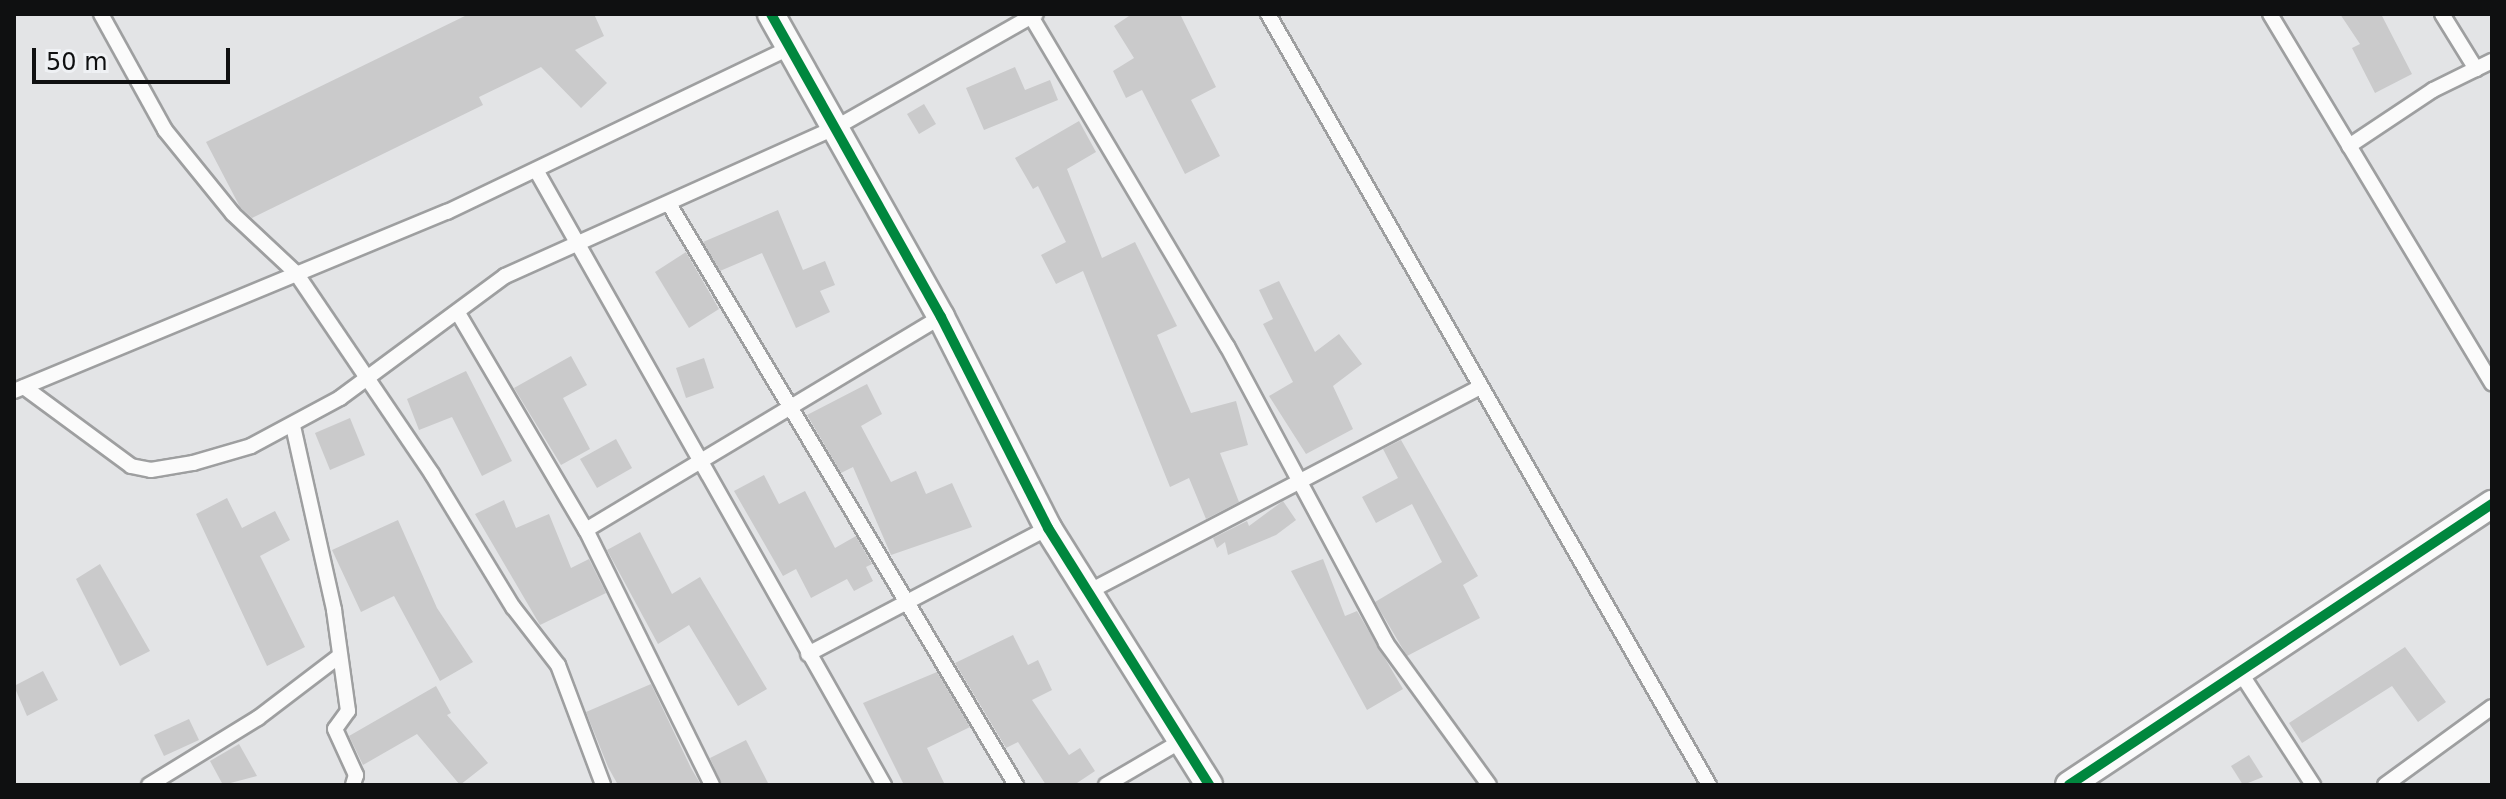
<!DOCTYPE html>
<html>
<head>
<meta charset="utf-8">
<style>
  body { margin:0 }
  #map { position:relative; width:2506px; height:799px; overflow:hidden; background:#e3e4e6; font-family:"DejaVu Sans",sans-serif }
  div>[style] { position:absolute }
  .building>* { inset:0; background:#cacacb }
  .roads { filter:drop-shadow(2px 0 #9e9fa0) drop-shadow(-2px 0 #9e9fa0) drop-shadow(0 2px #9e9fa0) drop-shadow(0 -2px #9e9fa0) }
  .lane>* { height:14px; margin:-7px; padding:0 7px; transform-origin:7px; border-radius:7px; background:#fbfbfb }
  .street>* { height:26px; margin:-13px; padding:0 13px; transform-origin:13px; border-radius:13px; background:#fbfbfb }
  .cycleway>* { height:10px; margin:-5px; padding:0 5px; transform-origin:5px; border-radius:5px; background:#00873e }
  span { translate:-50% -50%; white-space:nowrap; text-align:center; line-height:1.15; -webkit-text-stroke:8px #eff1f4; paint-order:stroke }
  .frame { position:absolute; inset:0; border:16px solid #0f1011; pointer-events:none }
  .scale { position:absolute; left:32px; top:48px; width:198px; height:36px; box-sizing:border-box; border:4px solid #0f1011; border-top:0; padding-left:10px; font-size:24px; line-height:28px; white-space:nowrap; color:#0f1011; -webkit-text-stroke:6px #eff1f4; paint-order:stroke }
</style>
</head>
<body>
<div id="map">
  <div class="building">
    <i style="clip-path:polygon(469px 14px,594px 14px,604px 36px,575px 50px,607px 83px,581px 108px,541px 67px,479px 97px,483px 105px,252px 218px,240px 207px,206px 142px)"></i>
    <i style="clip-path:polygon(1132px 14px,1180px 14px,1216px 87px,1191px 100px,1220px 156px,1185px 174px,1142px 90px,1126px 98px,1113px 71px,1134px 58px,1114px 26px)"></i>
    <i style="clip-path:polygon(2340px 14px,2381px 14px,2412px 74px,2375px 93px,2352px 48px,2360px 44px)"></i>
    <i style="clip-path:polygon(1015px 67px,1025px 90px,1050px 80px,1058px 100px,984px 130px,966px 88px)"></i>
    <i style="clip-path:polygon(924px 104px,936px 124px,919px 134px,907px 114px)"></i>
    <i style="clip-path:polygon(1079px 121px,1096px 152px,1067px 169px,1102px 258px,1135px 242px,1177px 326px,1157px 335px,1191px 413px,1236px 401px,1248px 445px,1220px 453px,1239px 502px,1206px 519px,1189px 478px,1170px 487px,1083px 271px,1056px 284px,1041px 255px,1066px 242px,1038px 186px,1033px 189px,1015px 158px)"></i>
    <i style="clip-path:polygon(778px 210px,803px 270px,825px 261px,835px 285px,820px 291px,830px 312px,796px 328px,762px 253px,720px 271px,703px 242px)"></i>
    <i style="clip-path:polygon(686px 252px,719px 309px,689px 328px,655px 272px)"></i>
    <i style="clip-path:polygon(1279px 281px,1315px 352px,1339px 334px,1362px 364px,1333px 386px,1353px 429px,1306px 454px,1269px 396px,1293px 382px,1263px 324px,1273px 319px,1259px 290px)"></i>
    <i style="clip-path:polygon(571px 356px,587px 385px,563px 398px,590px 449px,561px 465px,514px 388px)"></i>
    <i style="clip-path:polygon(704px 358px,714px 388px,686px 398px,676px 368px)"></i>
    <i style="clip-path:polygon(466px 371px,512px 461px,482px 476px,452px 417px,419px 430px,407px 399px)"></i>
    <i style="clip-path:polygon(867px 384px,882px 414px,861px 426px,891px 482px,916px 471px,926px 494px,952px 483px,972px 527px,891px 555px,853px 467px,841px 473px,807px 415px)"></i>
    <i style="clip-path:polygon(350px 418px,365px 455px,330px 470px,315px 433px)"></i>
    <i style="clip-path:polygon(616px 439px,632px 468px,597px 488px,580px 459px)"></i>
    <i style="clip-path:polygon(1401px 440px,1478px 576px,1463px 585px,1480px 618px,1407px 656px,1375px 602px,1442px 562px,1412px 504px,1376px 523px,1362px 497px,1398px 478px,1383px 449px)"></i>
    <i style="clip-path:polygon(764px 475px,779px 504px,805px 491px,835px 548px,856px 536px,872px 564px,866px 567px,873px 581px,854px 591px,847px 579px,811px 598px,796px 569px,783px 576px,734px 491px)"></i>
    <i style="clip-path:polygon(227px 498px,242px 528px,275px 511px,290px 540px,260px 556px,305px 647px,267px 666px,196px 514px)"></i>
    <i style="clip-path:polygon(504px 500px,516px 528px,549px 514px,571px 568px,589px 559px,606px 593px,540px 625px,475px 514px)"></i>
    <i style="clip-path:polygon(1283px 501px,1296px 520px,1276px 535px,1228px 555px,1225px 542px,1217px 548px,1213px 538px,1247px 521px,1249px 526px)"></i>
    <i style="clip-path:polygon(398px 520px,437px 608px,473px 662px,440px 681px,394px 596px,361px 612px,332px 550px)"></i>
    <i style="clip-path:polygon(640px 532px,672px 594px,700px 577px,767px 689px,738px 706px,689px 625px,658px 644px,607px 550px)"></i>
    <i style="clip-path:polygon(1323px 559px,1345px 616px,1357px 611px,1403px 689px,1367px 710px,1291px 571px)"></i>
    <i style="clip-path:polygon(100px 564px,150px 651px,120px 666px,76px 579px)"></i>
    <i style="clip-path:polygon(1013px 635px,1028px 665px,1038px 660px,1052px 690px,1032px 700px,1069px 755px,1080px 748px,1095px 771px,1074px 785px,1046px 785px,1018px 742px,1006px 748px,955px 663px)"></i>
    <i style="clip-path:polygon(2405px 647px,2446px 702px,2418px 722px,2392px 686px,2302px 743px,2289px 723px)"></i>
    <i style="clip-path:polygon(43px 671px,58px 700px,27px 716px,14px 686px)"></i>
    <i style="clip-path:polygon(937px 672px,970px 727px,927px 748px,945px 785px,904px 785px,863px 703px)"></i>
    <i style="clip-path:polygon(651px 684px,691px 768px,701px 785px,618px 785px,608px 767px,586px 712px)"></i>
    <i style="clip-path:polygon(436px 686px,451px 713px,447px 715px,488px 763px,460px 785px,417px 734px,363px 765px,349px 736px)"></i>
    <i style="clip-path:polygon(189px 719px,199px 740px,164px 756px,154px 735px)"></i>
    <i style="clip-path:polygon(746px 740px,769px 785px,722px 785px,710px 758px)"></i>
    <i style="clip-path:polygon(239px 744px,257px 776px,223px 785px,210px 761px)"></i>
    <i style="clip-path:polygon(2249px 755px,2263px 777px,2243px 785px,2231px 766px)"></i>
  </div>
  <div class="roads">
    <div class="lane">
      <i style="left:101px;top:14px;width:132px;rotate:61.1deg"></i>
      <i style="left:165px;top:130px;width:108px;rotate:51deg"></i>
      <i style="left:233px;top:214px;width:86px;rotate:43.1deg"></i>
      <i style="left:296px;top:273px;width:243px;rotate:55.9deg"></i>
      <i style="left:432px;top:474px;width:156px;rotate:58.7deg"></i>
      <i style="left:513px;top:607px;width:73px;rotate:52.2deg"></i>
      <i style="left:558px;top:665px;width:128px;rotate:69.4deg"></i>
      <i style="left:1268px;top:14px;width:888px;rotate:60.23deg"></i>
      <i style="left:2270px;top:14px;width:431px;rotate:59deg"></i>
      <i style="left:2442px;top:14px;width:65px;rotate:58.3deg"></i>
      <i style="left:1032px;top:18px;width:382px;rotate:59.3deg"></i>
      <i style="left:1227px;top:346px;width:337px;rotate:61.8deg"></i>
      <i style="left:1386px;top:643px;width:175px;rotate:54deg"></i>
      <i style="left:2349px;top:146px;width:101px;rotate:-33.7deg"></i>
      <i style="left:2433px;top:90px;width:66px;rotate:-26.2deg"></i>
      <i style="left:536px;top:170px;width:707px;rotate:60.5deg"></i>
      <i style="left:669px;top:204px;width:677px;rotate:59.15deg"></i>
      <i style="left:458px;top:313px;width:252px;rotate:59.5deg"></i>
      <i style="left:586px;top:530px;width:284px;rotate:63.7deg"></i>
      <i style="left:24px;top:387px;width:133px;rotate:36.4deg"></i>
      <i style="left:131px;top:466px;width:20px;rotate:11deg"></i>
      <i style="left:151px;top:470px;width:43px;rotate:-9.5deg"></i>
      <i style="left:193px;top:463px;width:60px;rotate:-16.3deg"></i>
      <i style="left:251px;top:446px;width:101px;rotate:-28.3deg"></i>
      <i style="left:340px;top:398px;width:205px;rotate:-36.5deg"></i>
      <i style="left:505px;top:276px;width:362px;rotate:-24.2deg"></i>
      <i style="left:835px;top:128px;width:231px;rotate:-29.6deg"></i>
      <i style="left:14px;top:391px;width:469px;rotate:-22.5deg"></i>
      <i style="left:447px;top:212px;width:380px;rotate:-25.6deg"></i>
      <i style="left:293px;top:426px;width:189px;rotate:77.4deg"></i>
      <i style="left:334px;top:610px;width:102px;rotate:82.1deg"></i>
      <i style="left:348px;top:711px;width:22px;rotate:126deg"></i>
      <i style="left:335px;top:729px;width:51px;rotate:65.5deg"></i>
      <i style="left:356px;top:775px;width:10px;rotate:107deg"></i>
      <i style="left:586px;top:530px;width:414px;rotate:-31deg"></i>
      <i style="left:1088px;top:592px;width:441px;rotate:-27.6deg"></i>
      <i style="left:808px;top:654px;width:271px;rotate:-27.7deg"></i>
      <i style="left:2240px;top:672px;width:135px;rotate:57.1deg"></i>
      <i style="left:149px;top:785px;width:128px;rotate:-31.6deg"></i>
      <i style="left:258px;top:718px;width:101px;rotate:-37.3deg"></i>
      <i style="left:1106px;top:785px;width:89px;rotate:-30.3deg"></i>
      <i style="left:2385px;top:785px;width:132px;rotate:-36.1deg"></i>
    </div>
    <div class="street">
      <i style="left:771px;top:14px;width:347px;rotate:60.7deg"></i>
      <i style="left:941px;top:317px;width:237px;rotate:63.1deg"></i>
      <i style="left:1048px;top:528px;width:303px;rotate:57.9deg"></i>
      <i style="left:2069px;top:785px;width:508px;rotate:-33.6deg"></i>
    </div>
  </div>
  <div class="cycleway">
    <i style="left:771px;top:14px;width:347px;rotate:60.7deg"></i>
    <i style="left:941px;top:317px;width:237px;rotate:63.1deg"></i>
    <i style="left:1048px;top:528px;width:303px;rotate:57.9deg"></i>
    <i style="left:2069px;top:785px;width:508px;rotate:-33.6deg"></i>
  </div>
  <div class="frame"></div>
  <div class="scale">50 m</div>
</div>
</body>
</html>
